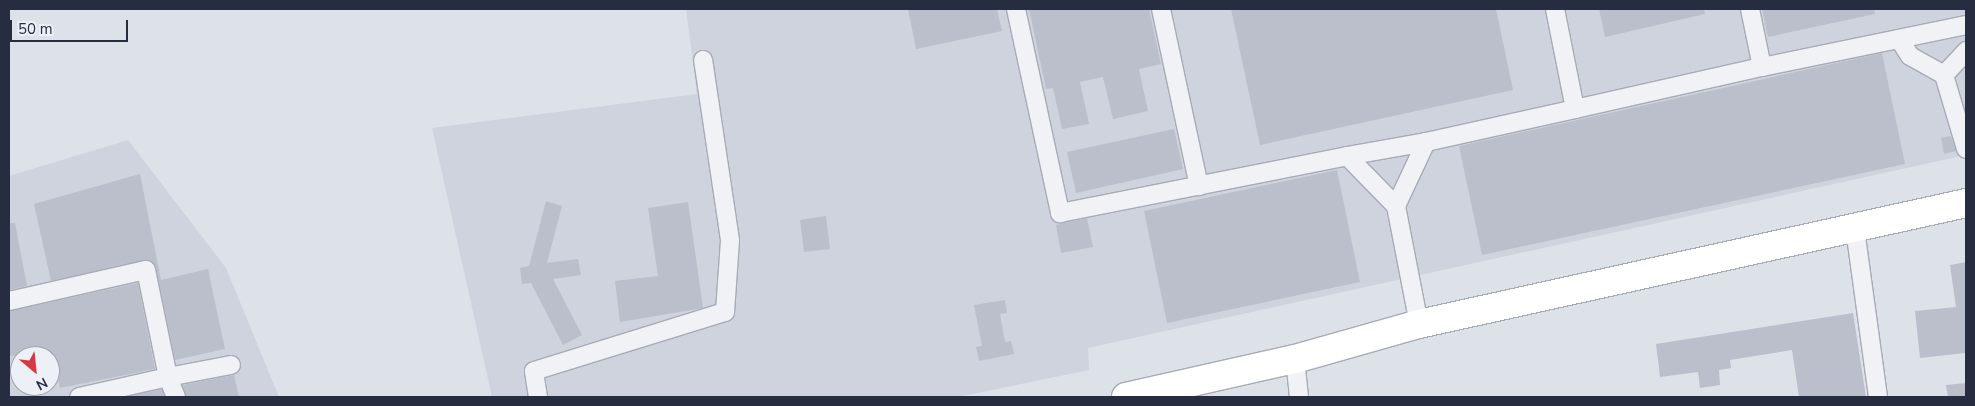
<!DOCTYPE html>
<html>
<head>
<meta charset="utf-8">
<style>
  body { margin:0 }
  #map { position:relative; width:1975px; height:406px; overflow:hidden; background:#dde1e8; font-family:"Nunito Sans",sans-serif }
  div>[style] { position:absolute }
  .built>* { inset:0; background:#cfd3dd }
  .building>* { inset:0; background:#babfcb }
  .roads { filter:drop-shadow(1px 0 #a6abb6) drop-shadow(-1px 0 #a6abb6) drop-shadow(0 1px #a6abb6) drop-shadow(0 -1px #a6abb6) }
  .street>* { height:18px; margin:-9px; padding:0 9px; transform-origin:9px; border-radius:9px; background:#f0f2f6 }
  .highway>* { height:28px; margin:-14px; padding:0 14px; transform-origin:14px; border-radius:14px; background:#fff }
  span { translate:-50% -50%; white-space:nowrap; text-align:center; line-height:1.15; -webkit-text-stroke:4px #edf0f6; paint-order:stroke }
  .frame { position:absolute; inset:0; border:10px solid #262d40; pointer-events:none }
  .north { position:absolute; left:10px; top:346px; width:50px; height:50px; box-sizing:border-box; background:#edf0f6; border:1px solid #9da2ad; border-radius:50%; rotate:152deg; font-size:14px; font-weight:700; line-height:20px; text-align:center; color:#262d40 }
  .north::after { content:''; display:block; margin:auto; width:18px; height:22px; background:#d63944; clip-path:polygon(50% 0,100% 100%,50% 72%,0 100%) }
  .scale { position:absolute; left:10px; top:20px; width:118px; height:22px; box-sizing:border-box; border:2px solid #262d40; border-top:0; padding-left:6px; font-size:15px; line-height:18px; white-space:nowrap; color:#262d40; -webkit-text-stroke:4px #edf0f6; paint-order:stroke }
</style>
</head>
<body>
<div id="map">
  <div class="built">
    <i style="clip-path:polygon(686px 9px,1966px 9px,1966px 155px,1088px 348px,1089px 370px,958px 397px,492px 397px,432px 128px,697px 94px)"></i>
    <i style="clip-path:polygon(evenodd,128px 140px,226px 268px,279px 397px,9px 397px,9px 176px,128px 140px,20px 356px,50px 356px,50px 386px,20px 386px,20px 356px)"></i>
  </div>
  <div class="building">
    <i style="clip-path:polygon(908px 9px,997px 9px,1002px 31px,916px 49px)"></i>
    <i style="clip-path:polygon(1029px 9px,1149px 9px,1161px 64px,1139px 69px,1148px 111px,1113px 119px,1103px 77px,1080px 82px,1089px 124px,1062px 129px,1053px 88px,1046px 89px)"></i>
    <i style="clip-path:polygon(1231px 9px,1496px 9px,1513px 90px,1260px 145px)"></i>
    <i style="clip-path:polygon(1599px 9px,1704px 9px,1705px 14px,1605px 37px)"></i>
    <i style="clip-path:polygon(1762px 9px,1874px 9px,1875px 14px,1768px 37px)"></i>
    <i style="clip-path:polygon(1882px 53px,1905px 164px,1482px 255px,1459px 146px)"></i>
    <i style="clip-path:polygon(1174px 129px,1183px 169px,1076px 193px,1067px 152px)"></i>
    <i style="clip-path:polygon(1951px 136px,1956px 151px,1944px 154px,1941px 138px)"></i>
    <i style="clip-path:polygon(1337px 170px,1360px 282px,1167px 323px,1144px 211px)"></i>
    <i style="clip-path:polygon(140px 174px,161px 280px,208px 269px,225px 349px,175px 360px,156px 268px,150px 260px,51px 281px,34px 204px)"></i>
    <i style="clip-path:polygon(546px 201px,562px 206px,547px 263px,578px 259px,581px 275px,553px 279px,582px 335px,563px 345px,531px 283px,522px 284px,520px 268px,529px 266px)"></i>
    <i style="clip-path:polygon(688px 202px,703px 308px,620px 322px,615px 281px,658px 276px,648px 208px)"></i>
    <i style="clip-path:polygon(826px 216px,830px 249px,804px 252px,800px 220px)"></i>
    <i style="clip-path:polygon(1087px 218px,1093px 247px,1061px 253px,1056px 225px)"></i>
    <i style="clip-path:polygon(9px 223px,15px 223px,27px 286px,9px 290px)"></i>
    <i style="clip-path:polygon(1966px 262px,1965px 353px,1920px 358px,1915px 311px,1956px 307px,1950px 265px)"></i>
    <i style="clip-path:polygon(138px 283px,155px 369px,60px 388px,53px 356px,9px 356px,9px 311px)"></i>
    <i style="clip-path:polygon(1005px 300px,1007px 313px,1000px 314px,1005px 342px,1011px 341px,1014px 354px,979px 361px,976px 347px,982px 346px,974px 305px)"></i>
    <i style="clip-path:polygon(1853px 313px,1866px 397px,1799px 397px,1792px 350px,1730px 360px,1731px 368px,1719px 370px,1720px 385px,1700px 388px,1698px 372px,1660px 377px,1656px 344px)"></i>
    <i style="clip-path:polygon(234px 375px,239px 397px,186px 397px,183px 385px)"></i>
    <i style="clip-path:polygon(1966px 383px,1966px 397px,1948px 397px,1946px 385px)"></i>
    <i style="clip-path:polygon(162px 389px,165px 397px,126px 397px)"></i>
  </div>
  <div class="roads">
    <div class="street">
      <i style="left:1016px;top:9px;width:209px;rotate:77.8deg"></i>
      <i style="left:1060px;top:213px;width:293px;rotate:-11.2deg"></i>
      <i style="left:1347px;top:156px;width:70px;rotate:45.6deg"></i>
      <i style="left:1396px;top:206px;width:120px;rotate:79deg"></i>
      <i style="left:1161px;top:9px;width:181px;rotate:77.9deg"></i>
      <i style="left:1899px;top:39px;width:20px;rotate:57deg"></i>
      <i style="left:1910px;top:56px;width:39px;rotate:29deg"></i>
      <i style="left:1944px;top:75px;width:77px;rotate:73.4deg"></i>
      <i style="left:1762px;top:67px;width:208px;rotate:-11.6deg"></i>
      <i style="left:1944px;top:75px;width:33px;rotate:-47deg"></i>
      <i style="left:1575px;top:109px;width:192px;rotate:-12.7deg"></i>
      <i style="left:1762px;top:67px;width:59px;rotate:-101.7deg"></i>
      <i style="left:1347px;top:156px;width:80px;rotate:-10deg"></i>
      <i style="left:1396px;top:206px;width:71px;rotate:-64.9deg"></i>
      <i style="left:1426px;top:142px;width:153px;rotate:-12.5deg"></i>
      <i style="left:1575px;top:109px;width:102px;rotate:-101.3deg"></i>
      <i style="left:1855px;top:229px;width:170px;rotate:82.2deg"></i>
      <i style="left:9px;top:301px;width:140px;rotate:-12.8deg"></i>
      <i style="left:146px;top:270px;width:109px;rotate:78.4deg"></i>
      <i style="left:168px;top:377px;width:91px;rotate:167.3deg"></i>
      <i style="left:1295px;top:359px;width:38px;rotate:84deg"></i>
      <i style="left:176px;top:397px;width:22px;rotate:-112deg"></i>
      <i style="left:168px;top:377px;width:64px;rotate:-10.8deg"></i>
      <i style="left:538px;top:397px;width:26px;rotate:-99deg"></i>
      <i style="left:534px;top:371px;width:200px;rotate:-17.2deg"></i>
      <i style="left:725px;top:312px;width:72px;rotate:-86deg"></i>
      <i style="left:730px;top:240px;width:182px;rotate:-98.5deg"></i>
    </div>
    <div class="highway">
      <i style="left:1126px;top:397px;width:173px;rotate:-12.7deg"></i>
      <i style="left:1295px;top:359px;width:129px;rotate:-15.8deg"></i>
      <i style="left:1419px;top:324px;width:560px;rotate:-12.47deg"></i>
    </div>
  </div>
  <div class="frame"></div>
  <div class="north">N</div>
  <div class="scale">50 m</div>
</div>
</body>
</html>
